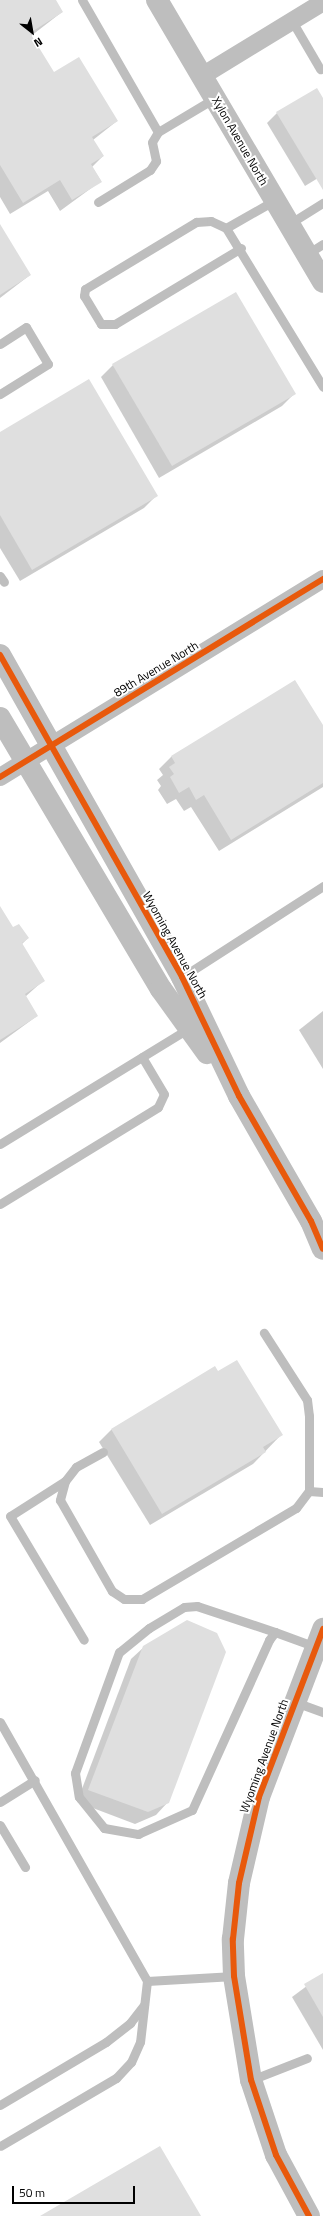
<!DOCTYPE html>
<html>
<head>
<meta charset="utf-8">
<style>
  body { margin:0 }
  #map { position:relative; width:323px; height:2216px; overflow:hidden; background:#fff; font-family:"Titillium Web",sans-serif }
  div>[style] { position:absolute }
  .shadow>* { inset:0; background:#0003 }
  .building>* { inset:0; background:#dfdfdf }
  .service>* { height:9px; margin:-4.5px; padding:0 4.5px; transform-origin:4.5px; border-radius:4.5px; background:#bebebe }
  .minor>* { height:18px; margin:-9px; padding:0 9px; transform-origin:9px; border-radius:9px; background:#bebebe }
  .tertiary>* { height:22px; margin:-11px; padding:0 11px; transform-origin:11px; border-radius:11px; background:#bebebe }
  .cycleway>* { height:6px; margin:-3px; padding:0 3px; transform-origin:3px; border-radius:3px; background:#e8590c }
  span { translate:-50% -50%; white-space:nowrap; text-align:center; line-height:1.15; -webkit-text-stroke:4px #fff; paint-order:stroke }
  .street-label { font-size:12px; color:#000 }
  .north { position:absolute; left:12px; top:12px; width:40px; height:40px; -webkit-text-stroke:3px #fff; paint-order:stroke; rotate:149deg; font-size:11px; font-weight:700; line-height:16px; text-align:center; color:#000 }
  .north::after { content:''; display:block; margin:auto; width:14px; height:18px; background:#000; clip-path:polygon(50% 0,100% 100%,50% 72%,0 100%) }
  .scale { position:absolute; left:12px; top:2186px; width:123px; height:18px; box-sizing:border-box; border:2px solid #000; border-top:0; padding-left:5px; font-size:12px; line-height:14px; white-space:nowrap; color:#000; -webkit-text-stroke:3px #fff; paint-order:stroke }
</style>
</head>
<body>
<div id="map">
  <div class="shadow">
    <i style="clip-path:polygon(0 0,54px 0,62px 12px,31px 36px,53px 73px,117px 121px,93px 140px,103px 156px,92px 167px,101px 181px,60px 211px,48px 191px,10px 214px,0 197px)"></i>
    <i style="clip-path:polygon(323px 100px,323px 175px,305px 186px,267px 123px,277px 113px)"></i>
    <i style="clip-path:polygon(0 226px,30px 275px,0 298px)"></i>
    <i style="clip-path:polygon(113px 365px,294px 394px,282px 406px,159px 478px,101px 377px)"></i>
    <i style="clip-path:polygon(0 433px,156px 496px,144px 508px,20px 581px,0 548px)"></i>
    <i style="clip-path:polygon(295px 681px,323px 727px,323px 787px,219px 851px,191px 807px,184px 811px,176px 799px,167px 804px,158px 790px,161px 786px,157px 780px,163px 775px,159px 769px,171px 757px)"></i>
    <i style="clip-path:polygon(0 908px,13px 929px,28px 938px,21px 945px,44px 980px,25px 997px,37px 1016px,0 1043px)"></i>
    <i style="clip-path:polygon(323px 1011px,323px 1069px,299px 1030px)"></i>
    <i style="clip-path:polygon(218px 1372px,281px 1435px,253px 1464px,150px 1525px,99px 1442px,111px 1430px)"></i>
    <i style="clip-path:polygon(144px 1647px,168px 1802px,156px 1815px,135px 1824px,77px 1802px,131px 1659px)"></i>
    <i style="clip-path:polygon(323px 1974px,323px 2050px,292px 1997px)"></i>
  </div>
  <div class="building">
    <i style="clip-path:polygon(0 0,56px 0,63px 12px,30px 33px,54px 72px,79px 57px,118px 121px,92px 137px,104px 156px,91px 164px,102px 182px,72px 200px,60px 180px,23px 203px,0 165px)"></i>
    <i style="clip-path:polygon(317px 88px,323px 98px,323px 190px,276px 112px)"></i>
    <i style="clip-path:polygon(0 224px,31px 275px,0 295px)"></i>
    <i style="clip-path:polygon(236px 292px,296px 394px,172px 466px,112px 364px)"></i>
    <i style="clip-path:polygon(89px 379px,158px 496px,32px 570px,0 515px,0 432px)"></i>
    <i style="clip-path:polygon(295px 680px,323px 725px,323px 783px,231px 840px,204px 795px,196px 800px,189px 787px,179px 793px,170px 777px,174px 774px,169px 767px,175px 763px,171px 756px)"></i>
    <i style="clip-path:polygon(0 906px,13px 927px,19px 924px,29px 938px,22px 943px,45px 981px,25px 994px,38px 1016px,0 1040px)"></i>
    <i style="clip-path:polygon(237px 1360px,283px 1435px,263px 1447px,266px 1452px,162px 1514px,111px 1429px,215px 1366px,218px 1371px)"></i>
    <i style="clip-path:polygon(187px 1620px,217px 1633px,226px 1652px,169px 1803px,148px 1812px,88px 1790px,143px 1646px)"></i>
    <i style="clip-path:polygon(323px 1973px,323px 2017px,304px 1984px)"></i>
    <i style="clip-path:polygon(160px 2146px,201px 2216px,40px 2216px)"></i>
  </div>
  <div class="service">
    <i style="left:82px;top:0;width:152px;rotate:60.1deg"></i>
    <i style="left:292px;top:21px;width:56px;rotate:59.7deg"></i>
    <i style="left:98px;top:202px;width:61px;rotate:-31.6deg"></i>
    <i style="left:150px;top:170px;width:11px;rotate:-56deg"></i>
    <i style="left:156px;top:161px;width:19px;rotate:-102deg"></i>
    <i style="left:152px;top:142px;width:12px;rotate:-59deg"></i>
    <i style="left:158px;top:132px;width:66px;rotate:-30.8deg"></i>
    <i style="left:289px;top:224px;width:40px;rotate:-32deg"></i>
    <i style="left:226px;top:228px;width:186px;rotate:58.6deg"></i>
    <i style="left:241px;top:248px;width:147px;rotate:148.9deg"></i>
    <i style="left:115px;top:324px;width:14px;rotate:180deg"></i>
    <i style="left:101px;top:324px;width:33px;rotate:-121deg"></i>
    <i style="left:84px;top:296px;width:7px;rotate:-82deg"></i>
    <i style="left:85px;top:289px;width:130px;rotate:-31.1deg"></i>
    <i style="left:196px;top:222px;width:15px;rotate:-4deg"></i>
    <i style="left:211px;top:221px;width:17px;rotate:25deg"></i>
    <i style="left:226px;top:228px;width:56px;rotate:-29.7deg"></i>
    <i style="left:307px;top:254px;width:19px;rotate:-32deg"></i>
    <i style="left:0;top:344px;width:31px;rotate:-33deg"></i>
    <i style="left:26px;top:327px;width:43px;rotate:59.3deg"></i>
    <i style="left:48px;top:364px;width:57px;rotate:148deg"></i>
    <i style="left:0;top:576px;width:7px;rotate:56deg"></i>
    <i style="left:182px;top:977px;width:168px;rotate:-32.8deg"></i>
    <i style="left:0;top:1144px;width:222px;rotate:-31.5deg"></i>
    <i style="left:0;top:1204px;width:185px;rotate:-31.5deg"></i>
    <i style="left:158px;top:1107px;width:14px;rotate:-65deg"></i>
    <i style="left:164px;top:1094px;width:43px;rotate:-120.7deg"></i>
    <i style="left:103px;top:1452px;width:31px;rotate:151deg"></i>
    <i style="left:76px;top:1467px;width:18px;rotate:128deg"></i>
    <i style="left:65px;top:1481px;width:20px;rotate:105deg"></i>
    <i style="left:60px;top:1500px;width:105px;rotate:60.3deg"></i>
    <i style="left:112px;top:1591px;width:14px;rotate:34deg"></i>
    <i style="left:124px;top:1599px;width:18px"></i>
    <i style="left:142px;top:1599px;width:179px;rotate:-30.6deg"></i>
    <i style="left:296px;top:1508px;width:21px;rotate:-53deg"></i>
    <i style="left:309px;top:1491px;width:75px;rotate:-90deg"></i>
    <i style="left:309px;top:1416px;width:16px;rotate:-97deg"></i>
    <i style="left:307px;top:1400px;width:80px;rotate:-122.7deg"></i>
    <i style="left:65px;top:1481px;width:65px;rotate:147.5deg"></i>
    <i style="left:10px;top:1516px;width:144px;rotate:59.2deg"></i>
    <i style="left:309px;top:1491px;width:14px;rotate:4deg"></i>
    <i style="left:275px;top:1632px;width:82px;rotate:-161.6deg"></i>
    <i style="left:197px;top:1606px;width:13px;rotate:176deg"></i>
    <i style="left:184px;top:1607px;width:41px;rotate:149deg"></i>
    <i style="left:149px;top:1628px;width:38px;rotate:141deg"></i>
    <i style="left:119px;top:1652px;width:129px;rotate:110deg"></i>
    <i style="left:75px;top:1773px;width:24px;rotate:81deg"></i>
    <i style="left:79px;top:1797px;width:40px;rotate:51deg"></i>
    <i style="left:104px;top:1828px;width:35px;rotate:10deg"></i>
    <i style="left:138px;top:1834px;width:59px;rotate:-24deg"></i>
    <i style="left:192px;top:1810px;width:187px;rotate:-65.6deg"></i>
    <i style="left:269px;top:1640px;width:10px;rotate:-53deg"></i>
    <i style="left:275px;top:1632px;width:44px;rotate:20.1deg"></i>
    <i style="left:295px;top:1702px;width:30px;rotate:20deg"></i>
    <i style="left:0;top:1722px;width:298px;rotate:60.4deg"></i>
    <i style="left:147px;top:1981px;width:61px;rotate:96.5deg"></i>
    <i style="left:140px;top:2042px;width:22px;rotate:114deg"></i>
    <i style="left:131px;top:2062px;width:22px;rotate:133deg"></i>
    <i style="left:116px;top:2078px;width:134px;rotate:149.6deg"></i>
    <i style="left:0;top:1802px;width:41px;rotate:-32.2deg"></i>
    <i style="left:0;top:1825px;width:49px;rotate:59.2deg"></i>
    <i style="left:147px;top:1981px;width:87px;rotate:-3.3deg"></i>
    <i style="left:251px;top:2080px;width:60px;rotate:-21.4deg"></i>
    <i style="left:0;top:2105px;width:123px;rotate:-30.7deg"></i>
    <i style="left:106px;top:2042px;width:31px;rotate:-38deg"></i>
    <i style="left:130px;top:2023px;width:23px;rotate:-52deg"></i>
  </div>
  <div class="minor">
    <i style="left:202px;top:76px;width:142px;rotate:-31.4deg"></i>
    <i style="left:0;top:777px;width:379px;rotate:-31.5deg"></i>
  </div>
  <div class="tertiary">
    <i style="left:157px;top:0;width:327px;rotate:59.5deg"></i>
    <i style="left:0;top:655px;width:370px;rotate:60.5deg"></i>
    <i style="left:182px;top:977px;width:132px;rotate:64.4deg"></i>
    <i style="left:239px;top:1096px;width:144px;rotate:60.1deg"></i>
    <i style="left:311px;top:1221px;width:30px;rotate:67deg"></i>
    <i style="left:0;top:718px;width:315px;rotate:59.3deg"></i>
    <i style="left:161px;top:989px;width:79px;rotate:54.3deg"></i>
    <i style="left:309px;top:2216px;width:69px;rotate:-118.4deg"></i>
    <i style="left:276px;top:2155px;width:79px;rotate:-108.4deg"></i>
    <i style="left:251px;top:2080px;width:105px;rotate:-99.3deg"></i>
    <i style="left:234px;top:1976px;width:37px;rotate:-92deg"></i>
    <i style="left:233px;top:1939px;width:56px;rotate:-83.9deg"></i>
    <i style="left:239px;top:1883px;width:88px;rotate:-76.9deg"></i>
    <i style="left:259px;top:1797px;width:180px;rotate:-69.1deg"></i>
  </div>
  <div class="cycleway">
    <i style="left:0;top:655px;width:370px;rotate:60.5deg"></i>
    <i style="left:182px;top:977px;width:132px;rotate:64.4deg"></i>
    <i style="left:239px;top:1096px;width:144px;rotate:60.1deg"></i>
    <i style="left:311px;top:1221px;width:30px;rotate:67deg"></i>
    <i style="left:0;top:777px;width:379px;rotate:-31.5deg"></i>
    <i style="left:309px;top:2216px;width:69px;rotate:-118.4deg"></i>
    <i style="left:276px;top:2155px;width:79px;rotate:-108.4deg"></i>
    <i style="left:251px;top:2080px;width:105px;rotate:-99.3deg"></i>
    <i style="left:234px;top:1976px;width:37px;rotate:-92deg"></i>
    <i style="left:233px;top:1939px;width:56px;rotate:-83.9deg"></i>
    <i style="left:239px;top:1883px;width:88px;rotate:-76.9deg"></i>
    <i style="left:259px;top:1797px;width:180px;rotate:-69.1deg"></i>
  </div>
  <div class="street-label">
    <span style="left:240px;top:141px;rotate:60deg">Xylon Avenue North</span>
    <span style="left:156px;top:669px;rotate:-31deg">89th Avenue North</span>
    <span style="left:175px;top:945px;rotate:61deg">Wyoming Avenue North</span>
    <span style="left:264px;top:1756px;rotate:-70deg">Wyoming Avenue North</span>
  </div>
  <div class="north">N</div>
  <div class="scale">50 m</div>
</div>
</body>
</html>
